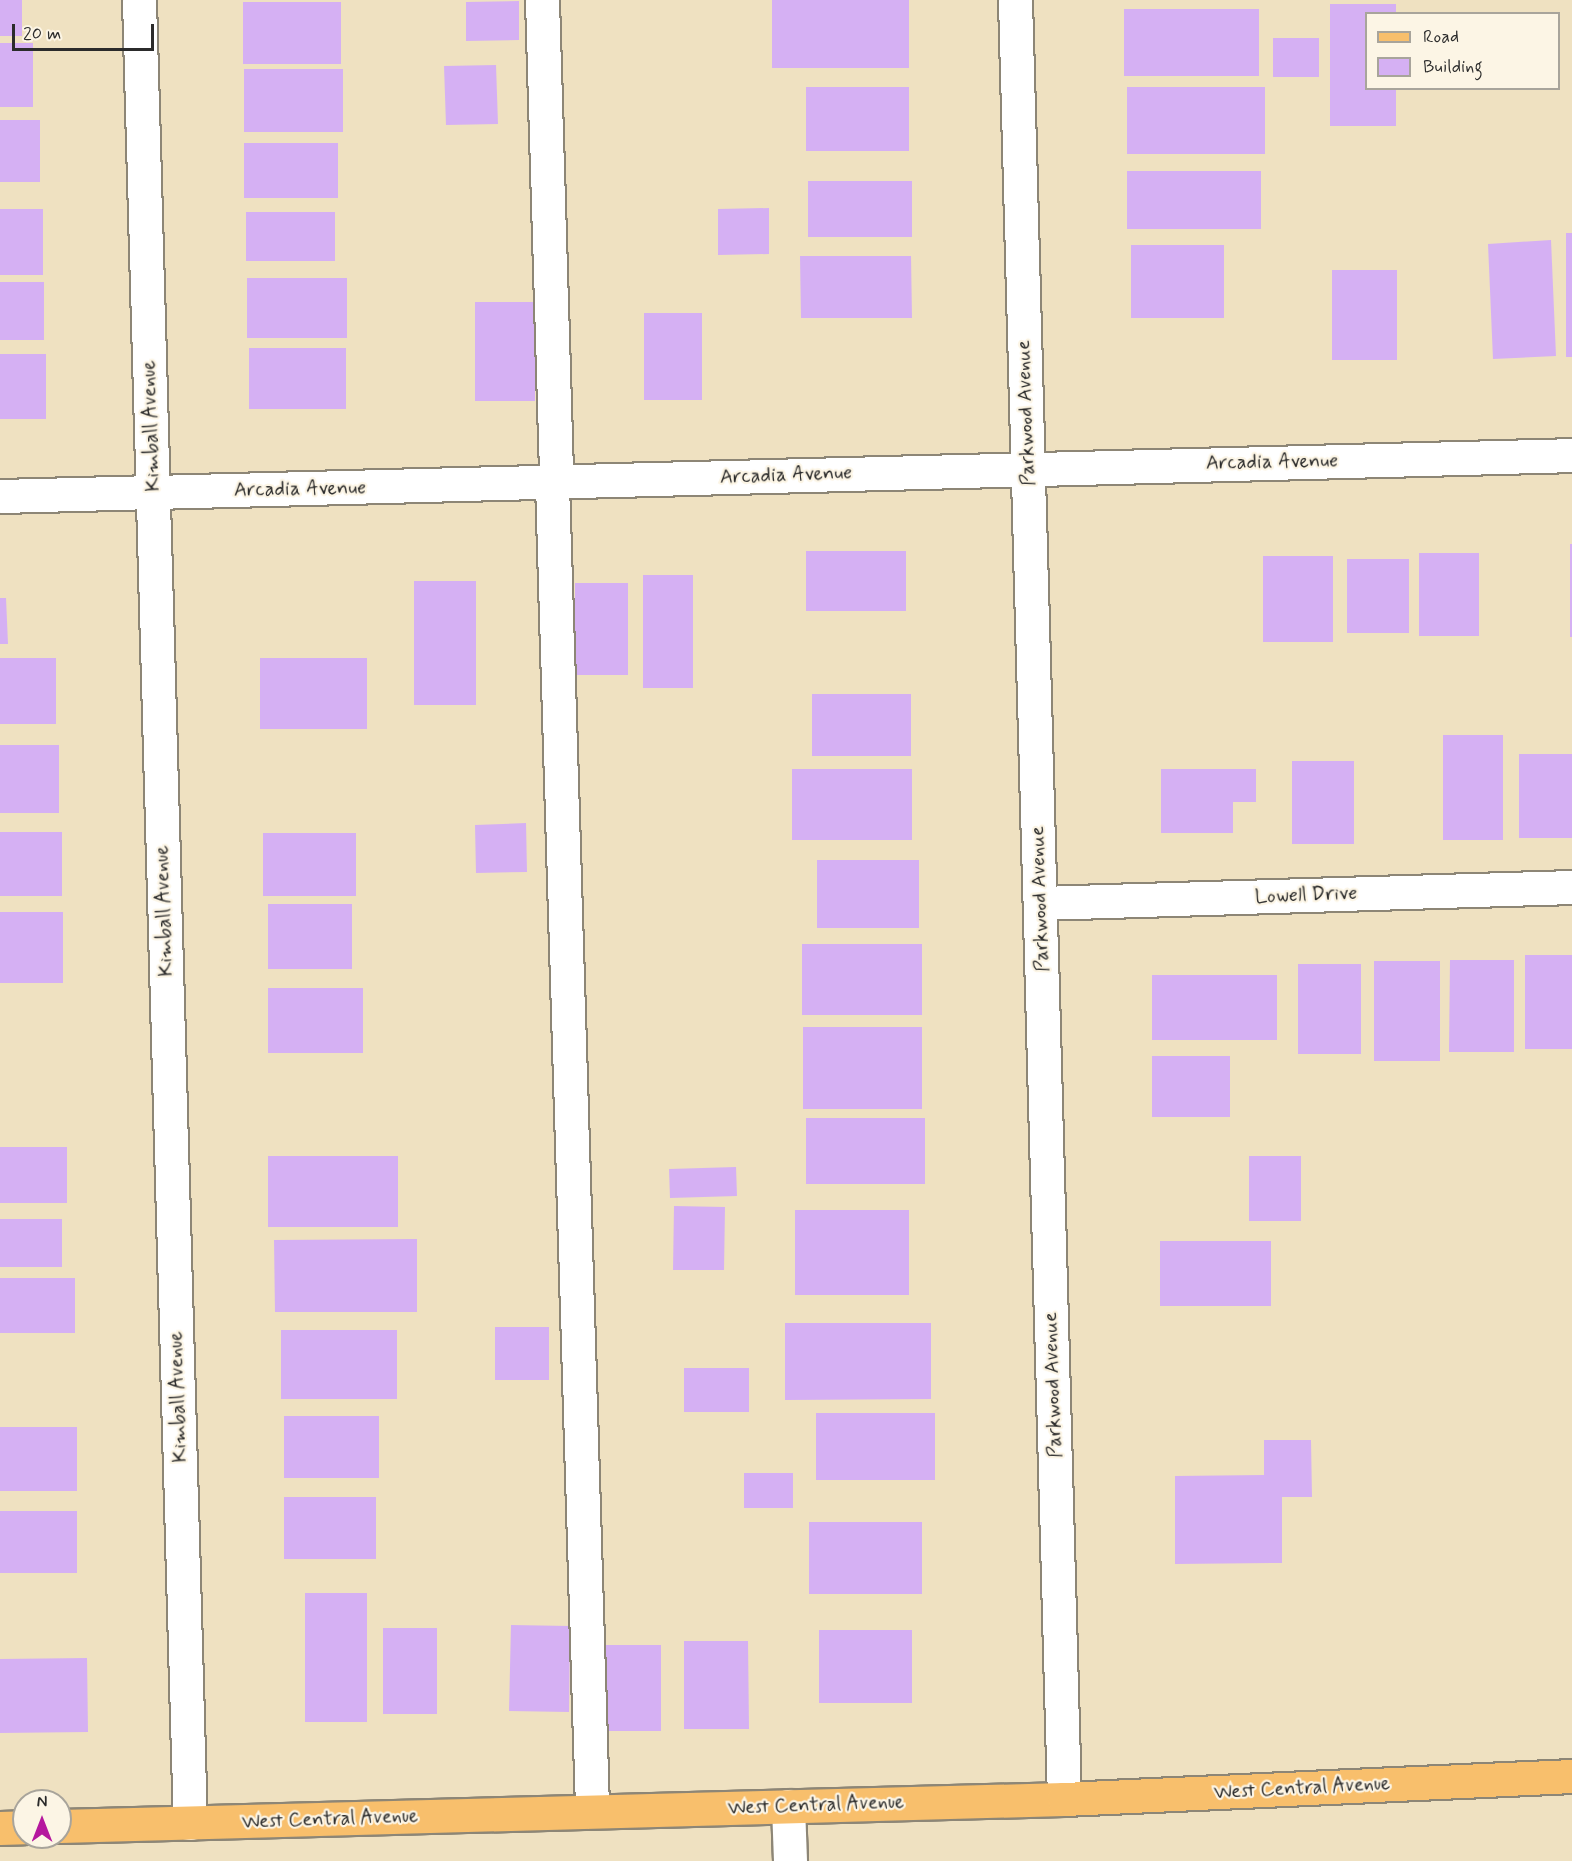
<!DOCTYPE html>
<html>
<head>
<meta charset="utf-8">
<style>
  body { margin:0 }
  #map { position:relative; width:1572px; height:1861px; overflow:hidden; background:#efe1c1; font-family:Mynerve,sans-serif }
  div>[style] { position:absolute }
  .building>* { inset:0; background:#d5b0f3 }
  .roads { filter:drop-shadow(2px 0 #8d8676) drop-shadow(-2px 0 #8d8676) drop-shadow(0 2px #8d8676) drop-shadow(0 -2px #8d8676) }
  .minor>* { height:33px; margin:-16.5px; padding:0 16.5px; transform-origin:16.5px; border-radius:16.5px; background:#fff }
  .major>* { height:33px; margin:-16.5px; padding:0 16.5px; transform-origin:16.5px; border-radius:16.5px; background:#f8bf6c }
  span { translate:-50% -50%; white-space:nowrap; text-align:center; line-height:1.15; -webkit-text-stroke:4.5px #fcf5e5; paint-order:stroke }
  .street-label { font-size:20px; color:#2b2b2b }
  .legend { position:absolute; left:1365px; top:12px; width:195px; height:78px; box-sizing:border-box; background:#fcf5e5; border:2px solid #a8a49b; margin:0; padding:8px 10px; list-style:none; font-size:18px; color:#2b2b2b }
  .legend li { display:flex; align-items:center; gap:12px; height:30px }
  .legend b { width:30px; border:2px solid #a8a49b }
  .north { position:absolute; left:12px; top:1789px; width:60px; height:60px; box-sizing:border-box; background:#fcf5e5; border:2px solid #a8a49b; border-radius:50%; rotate:0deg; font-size:16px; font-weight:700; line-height:24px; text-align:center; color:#2b2b2b }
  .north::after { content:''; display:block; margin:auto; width:21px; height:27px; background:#b5179e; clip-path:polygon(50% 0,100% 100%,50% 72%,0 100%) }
  .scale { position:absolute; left:12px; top:24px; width:142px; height:27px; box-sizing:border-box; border:3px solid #2b2b2b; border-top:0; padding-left:8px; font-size:18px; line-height:21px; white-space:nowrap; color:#2b2b2b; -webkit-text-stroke:4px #fcf5e5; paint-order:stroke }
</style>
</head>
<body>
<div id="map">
  <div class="building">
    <i style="clip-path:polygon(0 0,22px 0,22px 36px,0 36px)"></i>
    <i style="clip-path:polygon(772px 0,909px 0,909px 68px,772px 68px)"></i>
    <i style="clip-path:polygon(519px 1px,519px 40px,466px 41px,466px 2px)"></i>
    <i style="clip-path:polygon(243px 2px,341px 2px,341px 64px,243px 64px)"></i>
    <i style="clip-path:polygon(1330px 4px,1396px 4px,1396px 14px,1366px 14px,1366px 88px,1396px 88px,1396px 126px,1330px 126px)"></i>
    <i style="clip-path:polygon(1124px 9px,1259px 9px,1259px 76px,1124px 76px)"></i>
    <i style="clip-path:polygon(1273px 38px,1319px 38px,1319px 77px,1273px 77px)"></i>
    <i style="clip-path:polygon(0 43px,33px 43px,33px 107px,0 107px)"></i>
    <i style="clip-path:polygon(496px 65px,498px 124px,446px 125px,444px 66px)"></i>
    <i style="clip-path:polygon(244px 69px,343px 69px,343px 132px,244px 132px)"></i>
    <i style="clip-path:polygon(806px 87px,909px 87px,909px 151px,806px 151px)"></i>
    <i style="clip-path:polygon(1127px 87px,1265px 87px,1265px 154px,1127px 154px)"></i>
    <i style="clip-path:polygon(0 120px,40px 120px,40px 182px,0 182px)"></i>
    <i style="clip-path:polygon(244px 143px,338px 143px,338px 198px,244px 198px)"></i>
    <i style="clip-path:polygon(1127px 171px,1261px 171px,1261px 229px,1127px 229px)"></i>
    <i style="clip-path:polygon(808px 181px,912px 181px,912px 237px,808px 237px)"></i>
    <i style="clip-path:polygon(769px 208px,769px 254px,718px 255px,718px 209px)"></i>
    <i style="clip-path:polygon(0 209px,43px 209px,43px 275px,0 275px)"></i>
    <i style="clip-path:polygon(246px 212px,335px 212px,335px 261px,246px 261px)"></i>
    <i style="clip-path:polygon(1566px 233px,1572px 233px,1572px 357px,1566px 357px)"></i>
    <i style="clip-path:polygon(1551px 240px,1556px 356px,1493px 359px,1488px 244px)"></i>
    <i style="clip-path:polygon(1131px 245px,1224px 245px,1224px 318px,1131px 318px)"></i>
    <i style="clip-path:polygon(800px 256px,911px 256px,912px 318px,801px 318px)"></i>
    <i style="clip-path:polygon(1332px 270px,1397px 270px,1397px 360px,1332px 360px)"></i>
    <i style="clip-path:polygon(247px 278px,347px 278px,347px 338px,247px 338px)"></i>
    <i style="clip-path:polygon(0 282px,44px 282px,44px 340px,0 340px)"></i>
    <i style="clip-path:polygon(475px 302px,535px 302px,535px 401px,475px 401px)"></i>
    <i style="clip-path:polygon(644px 313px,702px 313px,702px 400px,644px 400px)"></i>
    <i style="clip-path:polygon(249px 348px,346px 348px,346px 409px,249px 409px)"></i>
    <i style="clip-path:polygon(0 354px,46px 354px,46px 419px,0 419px)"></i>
    <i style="clip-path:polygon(1570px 544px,1572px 544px,1572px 637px,1570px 637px)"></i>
    <i style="clip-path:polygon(806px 551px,906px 551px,906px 611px,806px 611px)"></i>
    <i style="clip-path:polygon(1419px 553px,1479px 553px,1479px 636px,1419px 636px)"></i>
    <i style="clip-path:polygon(1263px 556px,1333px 556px,1333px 642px,1263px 642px)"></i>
    <i style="clip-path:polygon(1347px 559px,1409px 559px,1409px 633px,1347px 633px)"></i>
    <i style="clip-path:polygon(643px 575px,693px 575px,693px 688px,643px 688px)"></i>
    <i style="clip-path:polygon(414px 581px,476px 581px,476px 705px,414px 705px)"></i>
    <i style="clip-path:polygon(575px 583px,628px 583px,628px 675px,575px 675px)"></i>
    <i style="clip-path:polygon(0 598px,6px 598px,8px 644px,0 644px)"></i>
    <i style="clip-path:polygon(0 658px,56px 658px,56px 724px,0 724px)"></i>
    <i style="clip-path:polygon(260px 658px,367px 658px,367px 729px,260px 729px)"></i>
    <i style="clip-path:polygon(812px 694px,911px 694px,911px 756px,812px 756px)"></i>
    <i style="clip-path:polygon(1443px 735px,1503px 735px,1503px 840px,1443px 840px)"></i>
    <i style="clip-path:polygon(0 745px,59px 745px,59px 813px,0 813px)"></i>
    <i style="clip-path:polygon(1519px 754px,1572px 754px,1572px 838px,1519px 838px)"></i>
    <i style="clip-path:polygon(1292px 761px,1354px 761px,1354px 844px,1292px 844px)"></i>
    <i style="clip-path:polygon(792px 769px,912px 769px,912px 840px,792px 840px)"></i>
    <i style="clip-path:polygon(1161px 769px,1256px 769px,1256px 802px,1233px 802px,1233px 833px,1161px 833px)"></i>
    <i style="clip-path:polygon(526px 823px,527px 872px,476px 873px,475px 825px)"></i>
    <i style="clip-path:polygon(0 832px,62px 832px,62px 896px,0 896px)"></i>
    <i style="clip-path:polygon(263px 833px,356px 833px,356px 896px,263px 896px)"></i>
    <i style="clip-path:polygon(817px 860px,919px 860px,919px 928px,817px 928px)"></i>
    <i style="clip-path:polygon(268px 904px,352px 904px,352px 969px,268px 969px)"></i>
    <i style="clip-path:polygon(0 912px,63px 912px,63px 983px,0 983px)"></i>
    <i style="clip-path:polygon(802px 944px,922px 944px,922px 1015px,802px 1015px)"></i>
    <i style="clip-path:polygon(1525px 955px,1572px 955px,1572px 1049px,1525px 1049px)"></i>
    <i style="clip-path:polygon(1450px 960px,1514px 960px,1514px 1052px,1449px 1052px)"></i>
    <i style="clip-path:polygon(1374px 961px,1440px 961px,1440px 1061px,1374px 1061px)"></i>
    <i style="clip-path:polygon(1298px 964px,1361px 964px,1361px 1054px,1298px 1054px)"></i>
    <i style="clip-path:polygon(1152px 975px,1277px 975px,1277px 1040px,1152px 1040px)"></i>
    <i style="clip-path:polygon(268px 988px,363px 988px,363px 1053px,268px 1053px)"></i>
    <i style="clip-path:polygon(803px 1027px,922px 1027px,922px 1109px,803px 1109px)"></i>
    <i style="clip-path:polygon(1152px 1056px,1230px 1056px,1230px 1117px,1152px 1117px)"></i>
    <i style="clip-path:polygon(806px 1118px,925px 1118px,925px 1184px,806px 1184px)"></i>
    <i style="clip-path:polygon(0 1147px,67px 1147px,67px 1203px,0 1203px)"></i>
    <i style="clip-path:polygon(268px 1156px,398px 1156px,398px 1227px,268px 1227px)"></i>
    <i style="clip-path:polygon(1249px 1156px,1301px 1156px,1301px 1221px,1249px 1221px)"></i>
    <i style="clip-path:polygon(736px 1167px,737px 1196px,670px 1198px,669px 1169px)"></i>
    <i style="clip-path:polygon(674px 1206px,725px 1207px,724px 1270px,673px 1270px)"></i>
    <i style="clip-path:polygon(795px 1210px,909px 1210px,909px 1295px,795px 1295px)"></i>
    <i style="clip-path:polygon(0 1219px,62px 1219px,62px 1267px,0 1267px)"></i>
    <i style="clip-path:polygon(417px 1239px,417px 1312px,275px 1312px,274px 1240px)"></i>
    <i style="clip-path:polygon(1160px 1241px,1271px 1241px,1271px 1306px,1160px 1306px)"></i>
    <i style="clip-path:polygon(0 1278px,75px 1278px,75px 1333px,0 1333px)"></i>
    <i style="clip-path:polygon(785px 1323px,931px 1323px,931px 1399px,785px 1400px)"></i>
    <i style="clip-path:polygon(495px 1327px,549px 1327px,549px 1380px,495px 1380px)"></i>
    <i style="clip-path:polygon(281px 1330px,397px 1330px,397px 1399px,281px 1399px)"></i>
    <i style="clip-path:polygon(684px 1368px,749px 1368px,749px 1412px,684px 1412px)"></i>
    <i style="clip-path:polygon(816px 1413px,935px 1413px,935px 1480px,816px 1480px)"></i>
    <i style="clip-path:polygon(284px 1416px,379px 1416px,379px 1478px,284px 1478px)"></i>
    <i style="clip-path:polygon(0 1427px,77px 1427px,77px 1491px,0 1491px)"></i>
    <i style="clip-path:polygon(1264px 1440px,1311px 1440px,1312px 1497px,1282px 1497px,1282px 1563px,1175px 1564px,1175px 1476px,1264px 1475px)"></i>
    <i style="clip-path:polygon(744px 1473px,793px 1473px,793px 1508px,744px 1508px)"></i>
    <i style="clip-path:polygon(284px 1497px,376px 1497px,376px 1559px,284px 1559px)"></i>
    <i style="clip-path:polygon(0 1511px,77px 1511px,77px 1573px,0 1573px)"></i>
    <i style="clip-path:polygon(809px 1522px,922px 1522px,922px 1594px,809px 1594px)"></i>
    <i style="clip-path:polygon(305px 1593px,367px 1593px,367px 1722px,305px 1722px)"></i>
    <i style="clip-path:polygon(511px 1625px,570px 1626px,569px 1712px,509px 1711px)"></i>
    <i style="clip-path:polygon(383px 1628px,437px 1628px,437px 1714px,383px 1714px)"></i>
    <i style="clip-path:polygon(819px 1630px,912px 1630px,912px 1703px,819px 1703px)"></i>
    <i style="clip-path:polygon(684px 1641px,748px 1641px,749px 1729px,684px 1729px)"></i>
    <i style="clip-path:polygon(605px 1645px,661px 1645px,661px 1731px,605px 1731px)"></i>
    <i style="clip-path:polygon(87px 1658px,88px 1732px,0 1733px,0 1659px)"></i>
  </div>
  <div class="roads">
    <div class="minor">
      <i style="left:139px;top:0;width:1824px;rotate:88.4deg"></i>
      <i style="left:542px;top:0;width:483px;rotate:88.3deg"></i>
      <i style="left:1015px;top:0;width:1800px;rotate:88.44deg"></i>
      <i style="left:552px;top:483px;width:1329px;rotate:88.27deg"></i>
      <i style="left:0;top:496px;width:1573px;rotate:-1.49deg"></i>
      <i style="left:1040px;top:903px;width:532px;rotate:-1.72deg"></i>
      <i style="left:788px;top:1806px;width:55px;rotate:87.9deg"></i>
    </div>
    <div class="major">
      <i style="left:60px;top:1826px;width:1004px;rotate:-1.54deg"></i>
      <i style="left:1064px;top:1799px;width:509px;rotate:-2.59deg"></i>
      <i style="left:0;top:1828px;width:24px;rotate:-2deg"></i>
    </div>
  </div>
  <div class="street-label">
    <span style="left:1026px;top:413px;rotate:-92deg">Parkwood Avenue</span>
    <span style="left:151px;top:426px;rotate:-92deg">Kimball Avenue</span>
    <span style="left:1272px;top:462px;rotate:-1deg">Arcadia Avenue</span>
    <span style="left:786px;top:475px;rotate:-2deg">Arcadia Avenue</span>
    <span style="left:300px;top:489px;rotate:-1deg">Arcadia Avenue</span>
    <span style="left:1306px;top:895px;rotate:-2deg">Lowell Drive</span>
    <span style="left:1040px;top:899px;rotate:-92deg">Parkwood Avenue</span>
    <span style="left:164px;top:911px;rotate:-92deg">Kimball Avenue</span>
    <span style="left:1053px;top:1385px;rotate:-92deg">Parkwood Avenue</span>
    <span style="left:178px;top:1397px;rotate:-92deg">Kimball Avenue</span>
    <span style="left:1302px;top:1788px;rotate:-3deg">West Central Avenue</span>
    <span style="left:816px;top:1805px;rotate:-2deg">West Central Avenue</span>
    <span style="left:330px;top:1819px;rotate:-2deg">West Central Avenue</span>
  </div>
  <ul class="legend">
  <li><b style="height:8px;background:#f8bf6c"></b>Road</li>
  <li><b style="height:16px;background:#d5b0f3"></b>Building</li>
  </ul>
  <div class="north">N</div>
  <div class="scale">20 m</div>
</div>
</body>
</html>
